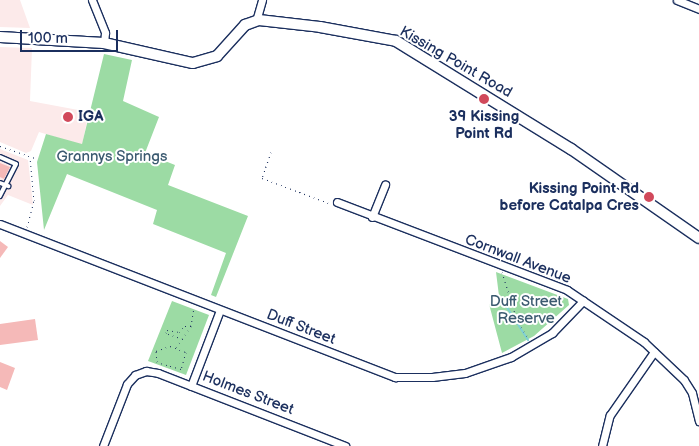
<!DOCTYPE html>
<html>
<head>
<meta charset="utf-8">
<style>
  body { margin:0 }
  #map { position:relative; width:699px; height:446px; overflow:hidden; background:#fff; font-family:"Balsamiq Sans",sans-serif }
  div>[style] { position:absolute }
  .built>* { inset:0; background:#fceaea }
  .green>* { inset:0; background:#9cdba4 }
  .stream>* { height:2px; margin:-1px; padding:0 1px; transform-origin:1px; border-radius:1px; background:#7fd0d5 }
  .building>* { inset:0; background:#f5b9b8 }
  .path>* { height:1px; margin-top:-0.5px; transform-origin:0; background:repeating-linear-gradient(90deg,#1b2f5e 0 1px,transparent 0 5px) }
  .roads { filter:drop-shadow(1px 0 #1b2f5e) drop-shadow(-1px 0 #1b2f5e) drop-shadow(0 1px #1b2f5e) drop-shadow(0 -1px #1b2f5e) }
  .service>* { height:4px; margin:-2px; padding:0 2px; transform-origin:2px; border-radius:2px; background:#fff }
  .minor>* { height:7px; margin:-3.5px; padding:0 3.5px; transform-origin:3.5px; border-radius:3.5px; background:#fff }
  .secondary>* { height:10px; margin:-5px; padding:0 5px; transform-origin:5px; border-radius:5px; background:#fff }
  .dots>* { width:14px; height:14px; translate:-50% -50%; box-sizing:border-box; border:2px solid #fff; border-radius:50% }
  span { translate:-50% -50%; white-space:nowrap; text-align:center; line-height:1.15; -webkit-text-stroke:4px #fff; paint-order:stroke }
  .street-label { font-size:15px; color:#1b2f5e }
  .poi-label { font-size:15px; color:#1b2f5e; font-weight:700 }
  .left { translate:0 -50%; text-align:left }
  .right { translate:-100% -50%; text-align:right }
  .park-label { font-size:15px; color:#3b5a70 }
  .scale { position:absolute; left:20px; top:30px; width:98px; height:22px; box-sizing:border-box; border:2px solid #1b2f5e; border-top:0; padding-left:6px; font-size:15px; line-height:18px; white-space:nowrap; color:#1b2f5e; -webkit-text-stroke:4px #fff; paint-order:stroke }
</style>
</head>
<body>
<div id="map">
  <div class="built">
    <i style="clip-path:polygon(0 0,20px 0,30px 28px,0 27px)"></i>
    <i style="clip-path:polygon(0 47px,32px 48px,30px 101px,89px 112px,82px 145px,39px 132px,31px 151px,26px 153px,0 142px)"></i>
    <i style="clip-path:polygon(0 149px,28px 160px,33px 205px,8px 195px,0 206px)"></i>
  </div>
  <div class="green">
    <i style="clip-path:polygon(104px 54px,132px 60px,123px 101px,159px 117px,145px 153px,175px 165px,168px 185px,248px 216px,216px 297px,211px 295px,226px 253px,153px 224px,157px 210px,67px 174px,44px 230px,37px 162px,46px 134px,82px 144px)"></i>
    <i style="clip-path:polygon(496px 272px,568px 299px,569px 305px,534px 336px,502px 353px,489px 304px,500px 304px)"></i>
    <i style="clip-path:polygon(172px 301px,209px 315px,186px 375px,148px 361px)"></i>
  </div>
  <div class="stream">
    <i style="left:501px;top:298px;width:50px;rotate:57.3deg"></i>
  </div>
  <div class="building">
    <i style="clip-path:polygon(0 163px,10px 167px,4px 179px,0 177px)"></i>
    <i style="clip-path:polygon(0 241px,8px 247px,0 258px)"></i>
    <i style="clip-path:polygon(35px 319px,38px 340px,0 345px,0 324px)"></i>
    <i style="clip-path:polygon(0 362px,15px 368px,7px 390px,0 387px)"></i>
  </div>
  <div class="path">
    <i style="left:0;top:146px;width:37px;rotate:19deg"></i>
    <i style="left:271px;top:152px;width:28px;rotate:109deg"></i>
    <i style="left:262px;top:178px;width:74px;rotate:20.6deg"></i>
    <i style="left:27px;top:227px;width:27px;rotate:-75deg"></i>
    <i style="left:34px;top:201px;width:44px;rotate:-95.2deg"></i>
    <i style="left:502px;top:272px;width:53px;rotate:72.6deg"></i>
    <i style="left:518px;top:323px;width:19px;rotate:55deg"></i>
    <i style="left:183px;top:339px;width:18px;rotate:-161deg"></i>
    <i style="left:166px;top:333px;width:3px;rotate:-72deg"></i>
    <i style="left:167px;top:330px;width:12px;rotate:9deg"></i>
    <i style="left:179px;top:332px;width:8px;rotate:-45deg"></i>
    <i style="left:185px;top:326px;width:6px"></i>
    <i style="left:170px;top:346px;width:17px;rotate:21deg"></i>
    <i style="left:186px;top:352px;width:18px;rotate:106deg"></i>
    <i style="left:181px;top:369px;width:25px;rotate:-164deg"></i>
    <i style="left:157px;top:362px;width:11px;rotate:-95deg"></i>
    <i style="left:156px;top:351px;width:15px;rotate:-20deg"></i>
    <i style="left:176px;top:347px;width:26px;rotate:-54deg"></i>
    <i style="left:191px;top:326px;width:18px;rotate:-81deg"></i>
  </div>
  <div class="roads">
    <div class="service">
      <i style="left:0;top:157px;width:17px;rotate:24deg"></i>
      <i style="left:16px;top:164px;width:36px;rotate:117deg"></i>
      <i style="left:0;top:183px;width:9px;rotate:21deg"></i>
    </div>
    <div class="minor">
      <i style="left:92px;top:0;width:35px;rotate:68deg"></i>
      <i style="left:105px;top:33px;width:10px;rotate:96deg"></i>
      <i style="left:677px;top:0;width:24px;rotate:22deg"></i>
      <i style="left:256px;top:21px;width:22px;rotate:-74deg"></i>
      <i style="left:337px;top:202px;width:246px;rotate:20.9deg"></i>
      <i style="left:567px;top:290px;width:93px;rotate:34deg"></i>
      <i style="left:644px;top:342px;width:55px;rotate:43.5deg"></i>
      <i style="left:684px;top:380px;width:15px;rotate:58deg"></i>
      <i style="left:692px;top:393px;width:29px;rotate:76deg"></i>
      <i style="left:372px;top:217px;width:35px;rotate:-68deg"></i>
      <i style="left:0;top:224px;width:424px;rotate:21.2deg"></i>
      <i style="left:395px;top:377px;width:37px"></i>
      <i style="left:432px;top:377px;width:33px;rotate:-7deg"></i>
      <i style="left:465px;top:373px;width:49px;rotate:-19.2deg"></i>
      <i style="left:511px;top:357px;width:48px;rotate:-30.3deg"></i>
      <i style="left:552px;top:333px;width:45px;rotate:-45.9deg"></i>
      <i style="left:191px;top:386px;width:81px;rotate:-69.1deg"></i>
      <i style="left:103px;top:446px;width:66px;rotate:-68.8deg"></i>
      <i style="left:127px;top:384px;width:12px;rotate:-48deg"></i>
      <i style="left:135px;top:375px;width:12px;rotate:-20deg"></i>
      <i style="left:146px;top:371px;width:12px;rotate:9deg"></i>
      <i style="left:158px;top:373px;width:201px;rotate:21.3deg"></i>
      <i style="left:602px;top:446px;width:32px;rotate:-76deg"></i>
      <i style="left:610px;top:415px;width:77px;rotate:-55.1deg"></i>
    </div>
    <div class="secondary">
      <i style="left:0;top:37px;width:104px;rotate:3.3deg"></i>
      <i style="left:104px;top:43px;width:91px;rotate:12.7deg"></i>
      <i style="left:193px;top:63px;width:25px;rotate:-16deg"></i>
      <i style="left:217px;top:56px;width:42px;rotate:-47.9deg"></i>
      <i style="left:245px;top:25px;width:15px;rotate:-20deg"></i>
      <i style="left:259px;top:20px;width:61px;rotate:6.5deg"></i>
      <i style="left:320px;top:27px;width:77px;rotate:10.4deg"></i>
      <i style="left:396px;top:41px;width:206px;rotate:31.7deg"></i>
      <i style="left:571px;top:149px;width:156px;rotate:34.8deg"></i>
    </div>
  </div>
  <div class="dots">
    <i style="left:484px;top:99px;background:#d1495b"></i>
    <i style="left:68px;top:117px;background:#d1495b"></i>
    <i style="left:649px;top:197px;background:#d1495b"></i>
  </div>
  <div class="street-label">
    <span style="left:456px;top:62px;rotate:30deg">Kissing Point Road</span>
    <span style="left:518px;top:259px;rotate:21deg">Cornwall Avenue</span>
    <span style="left:301px;top:327px;rotate:21deg">Duff Street</span>
    <span style="left:248px;top:393px;rotate:21deg">Holmes Street</span>
  </div>
  <div class="poi-label">
    <span style="left:484px;top:125px">39 Kissing<br>Point Rd</span>
    <span class="left" style="left:78px;top:117px">IGA</span>
    <span class="right" style="left:639px;top:197px">Kissing Point Rd<br>before Catalpa Cres</span>
  </div>
  <div class="park-label">
    <span style="left:112px;top:157px">Grannys Springs</span>
    <span style="left:526px;top:310px">Duff Street<br>Reserve</span>
  </div>
  <div class="scale">100 m</div>
</div>
</body>
</html>
